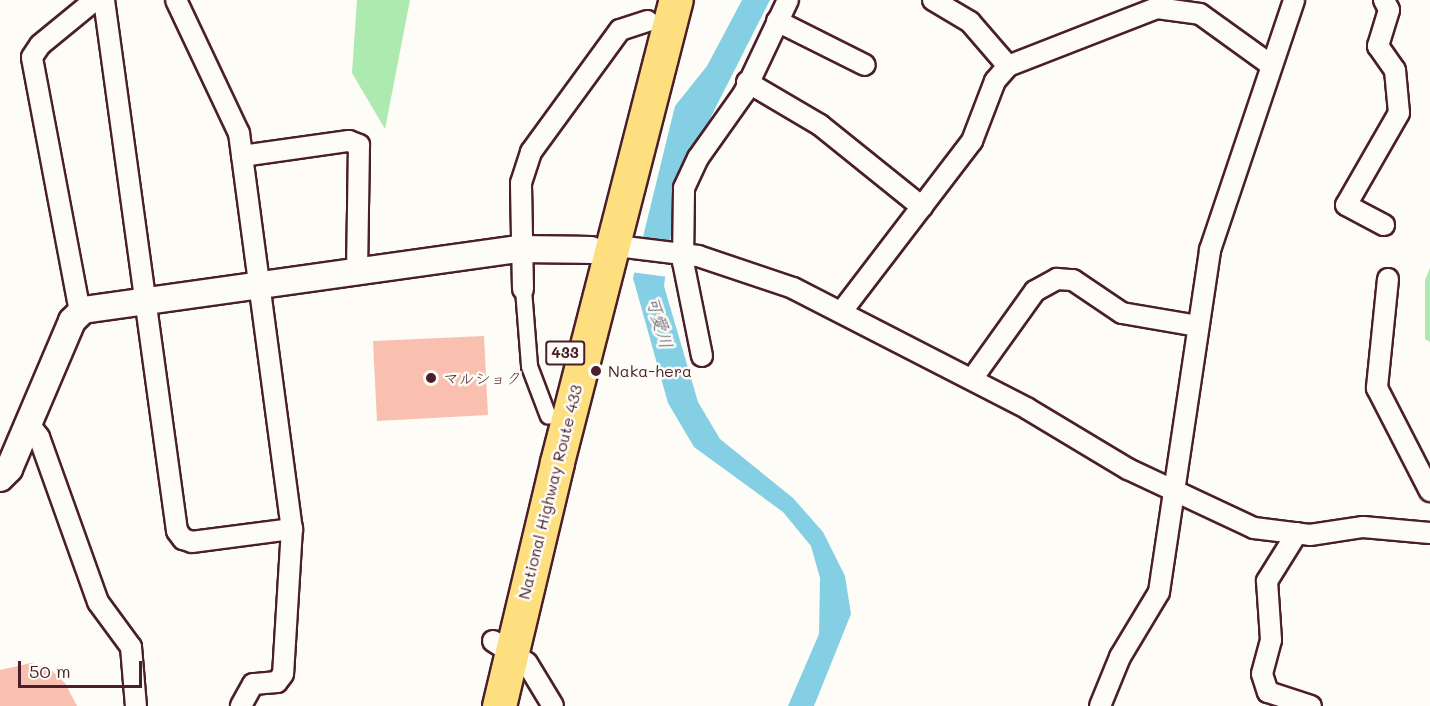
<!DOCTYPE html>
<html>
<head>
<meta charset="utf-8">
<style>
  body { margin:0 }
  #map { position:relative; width:1430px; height:706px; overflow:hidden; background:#fdfcf7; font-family:Mali,"Klee One",sans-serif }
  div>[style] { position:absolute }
  .green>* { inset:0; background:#adeab0 }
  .water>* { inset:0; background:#84cfe4 }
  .pier>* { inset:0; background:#fdfcf7 }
  .building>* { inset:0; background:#f9c0b0 }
  .roads { filter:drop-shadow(2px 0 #4a1f2b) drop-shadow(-2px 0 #4a1f2b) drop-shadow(0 2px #4a1f2b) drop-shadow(0 -2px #4a1f2b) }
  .pedestrian>* { height:15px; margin:-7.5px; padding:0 7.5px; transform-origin:7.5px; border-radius:7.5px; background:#fdfcf7 }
  .minor>* { height:20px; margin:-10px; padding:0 10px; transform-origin:10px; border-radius:10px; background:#fdfcf7 }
  .tertiary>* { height:26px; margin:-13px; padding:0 13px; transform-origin:13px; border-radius:13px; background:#fdfcf7 }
  .trunk>* { height:33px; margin:-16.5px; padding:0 16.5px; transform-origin:16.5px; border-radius:16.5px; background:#fedf80 }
  .dots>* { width:16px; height:16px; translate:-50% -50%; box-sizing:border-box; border:3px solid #fdfcf7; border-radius:50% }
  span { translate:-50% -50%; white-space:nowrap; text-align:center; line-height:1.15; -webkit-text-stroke:5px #fdfcf7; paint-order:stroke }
  .shield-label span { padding:2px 4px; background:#fdfcf7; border:2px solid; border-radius:4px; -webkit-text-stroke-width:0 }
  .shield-label { font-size:15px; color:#4a1f2b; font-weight:700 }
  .poi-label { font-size:16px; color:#4a1f2b }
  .left { translate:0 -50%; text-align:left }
  .street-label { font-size:16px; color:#4a1f2b }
  .water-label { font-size:18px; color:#5b5462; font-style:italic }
  .scale { position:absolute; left:18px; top:661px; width:124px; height:27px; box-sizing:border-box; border:3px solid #4a1f2b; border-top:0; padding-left:8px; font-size:18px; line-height:21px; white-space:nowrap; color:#4a1f2b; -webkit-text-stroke:4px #fdfcf7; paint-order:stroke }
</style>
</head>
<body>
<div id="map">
  <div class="green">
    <i style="clip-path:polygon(357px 0,410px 0,385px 129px,352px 73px)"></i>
    <i style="clip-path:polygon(1430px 268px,1430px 342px,1425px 339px,1425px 280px)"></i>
  </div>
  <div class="water">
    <i style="clip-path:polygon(742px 0,770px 0,678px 182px,664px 286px,698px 402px,720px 439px,793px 498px,823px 532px,845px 576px,851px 614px,814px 706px,788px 706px,819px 634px,820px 578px,811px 546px,783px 512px,694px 447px,668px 403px,633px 278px,675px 106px,707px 66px)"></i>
  </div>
  <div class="pier">
    <i style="clip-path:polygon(635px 254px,669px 258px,668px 277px,631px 272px)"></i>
  </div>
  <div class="building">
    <i style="clip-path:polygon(484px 336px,488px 415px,377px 421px,373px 341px)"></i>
    <i style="clip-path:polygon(31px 663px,50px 669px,65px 683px,77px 706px,0 706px,0 670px)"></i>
  </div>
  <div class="roads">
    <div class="pedestrian">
      <i style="left:523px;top:289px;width:77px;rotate:85.5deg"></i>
      <i style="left:529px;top:366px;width:53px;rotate:69.2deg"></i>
    </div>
    <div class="minor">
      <i style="left:104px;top:0;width:536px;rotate:82.17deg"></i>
      <i style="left:177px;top:531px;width:10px;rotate:53deg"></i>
      <i style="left:183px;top:539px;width:9px;rotate:18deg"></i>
      <i style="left:192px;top:542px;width:101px;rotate:-7.4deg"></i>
      <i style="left:176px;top:0;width:147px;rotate:64.7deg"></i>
      <i style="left:239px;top:133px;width:399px;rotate:82.4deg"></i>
      <i style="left:292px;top:528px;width:146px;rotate:93.5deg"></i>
      <i style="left:283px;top:674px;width:10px;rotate:127deg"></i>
      <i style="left:277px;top:682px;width:24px;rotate:175deg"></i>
      <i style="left:253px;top:684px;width:25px;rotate:119deg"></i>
      <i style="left:933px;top:0;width:43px;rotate:30.7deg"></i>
      <i style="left:970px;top:22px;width:58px;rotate:49.2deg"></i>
      <i style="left:1384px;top:0;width:11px;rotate:63deg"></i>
      <i style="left:1389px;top:10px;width:38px;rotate:107deg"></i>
      <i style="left:1378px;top:46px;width:29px;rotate:55deg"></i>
      <i style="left:1395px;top:70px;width:43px;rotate:84.7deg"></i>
      <i style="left:1399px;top:113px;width:106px;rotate:119.9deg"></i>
      <i style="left:1346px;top:205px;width:43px;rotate:27.8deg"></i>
      <i style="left:777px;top:21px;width:98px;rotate:26.6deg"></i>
      <i style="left:747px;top:82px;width:85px;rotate:30.5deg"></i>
      <i style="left:820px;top:125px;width:131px;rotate:38.8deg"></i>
      <i style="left:242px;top:156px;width:108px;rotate:-8deg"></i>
      <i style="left:349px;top:141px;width:11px;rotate:22deg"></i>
      <i style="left:359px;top:145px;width:126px;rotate:90.9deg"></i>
      <i style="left:605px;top:250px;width:20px;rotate:-9deg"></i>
      <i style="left:625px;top:247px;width:74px;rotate:7deg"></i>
      <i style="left:698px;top:256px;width:100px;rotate:18.6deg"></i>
      <i style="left:793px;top:288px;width:264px;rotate:27.2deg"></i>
      <i style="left:1028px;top:409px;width:117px;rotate:31deg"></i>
      <i style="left:1128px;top:469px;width:139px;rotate:25.1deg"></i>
      <i style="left:1254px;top:528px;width:56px;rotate:7.1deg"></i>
      <i style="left:1310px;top:535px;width:54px;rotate:-8.6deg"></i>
      <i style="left:1363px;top:527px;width:67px;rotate:5.1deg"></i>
      <i style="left:1388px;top:279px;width:110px;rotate:95.8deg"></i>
      <i style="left:1377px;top:388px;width:116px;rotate:62.8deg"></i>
      <i style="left:523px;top:289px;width:106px;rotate:-91.1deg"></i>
      <i style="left:521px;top:183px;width:33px;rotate:-72deg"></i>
      <i style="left:531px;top:152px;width:151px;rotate:-53.9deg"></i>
      <i style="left:620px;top:30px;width:29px;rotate:-18deg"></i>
      <i style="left:842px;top:311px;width:214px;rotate:-52.6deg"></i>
      <i style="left:972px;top:141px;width:64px;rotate:-69deg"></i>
      <i style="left:995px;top:81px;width:20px;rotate:-49deg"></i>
      <i style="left:1008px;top:66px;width:160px;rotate:-21.3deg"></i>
      <i style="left:1157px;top:8px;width:43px;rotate:7.9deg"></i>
      <i style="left:1200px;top:14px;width:87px;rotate:35.7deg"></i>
      <i style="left:80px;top:312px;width:259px;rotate:-100.7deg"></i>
      <i style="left:32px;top:57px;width:14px;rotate:-56deg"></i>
      <i style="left:40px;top:45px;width:71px;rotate:-39.3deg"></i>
      <i style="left:702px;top:356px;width:96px;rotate:-101.4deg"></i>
      <i style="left:683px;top:262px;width:74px;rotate:-89.2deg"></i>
      <i style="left:684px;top:188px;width:33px;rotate:-65deg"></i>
      <i style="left:698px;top:158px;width:80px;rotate:-54.7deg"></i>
      <i style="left:744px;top:93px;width:103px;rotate:-64.7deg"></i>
      <i style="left:972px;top:379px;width:108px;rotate:-54.4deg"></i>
      <i style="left:1035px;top:291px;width:25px;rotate:-29deg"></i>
      <i style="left:1057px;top:279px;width:16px;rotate:4deg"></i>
      <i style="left:1073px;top:280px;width:59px;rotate:34deg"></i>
      <i style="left:1122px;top:313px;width:76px;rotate:9.8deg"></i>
      <i style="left:28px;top:423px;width:18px;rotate:52deg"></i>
      <i style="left:39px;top:437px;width:175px;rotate:70.3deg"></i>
      <i style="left:98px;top:602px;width:56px;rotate:53.7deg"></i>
      <i style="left:131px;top:647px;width:59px;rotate:85.2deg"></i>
      <i style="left:1297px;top:533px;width:57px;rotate:122deg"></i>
      <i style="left:1267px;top:581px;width:59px;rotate:86.1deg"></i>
      <i style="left:1271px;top:640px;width:35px;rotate:105deg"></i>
      <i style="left:1262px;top:674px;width:19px;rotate:72deg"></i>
      <i style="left:1268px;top:692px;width:45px;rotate:18deg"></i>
      <i style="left:493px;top:641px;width:40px;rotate:32.9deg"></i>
      <i style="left:527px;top:663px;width:50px;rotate:58.8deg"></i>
      <i style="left:1100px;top:706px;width:53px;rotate:-67.8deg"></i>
      <i style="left:1120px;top:657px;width:76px;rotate:-59deg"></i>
      <i style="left:1159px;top:592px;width:346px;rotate:-81.5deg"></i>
      <i style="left:1210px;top:250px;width:264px;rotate:-71.4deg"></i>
    </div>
    <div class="tertiary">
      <i style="left:0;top:478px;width:13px;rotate:-45deg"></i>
      <i style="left:9px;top:469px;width:161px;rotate:-66.9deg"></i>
      <i style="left:72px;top:321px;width:16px;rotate:-45deg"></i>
      <i style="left:83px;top:310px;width:440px;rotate:-8deg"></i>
      <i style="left:519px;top:249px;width:72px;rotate:0.8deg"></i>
    </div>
    <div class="trunk">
      <i style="left:499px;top:706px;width:251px;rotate:-76.6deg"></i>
      <i style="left:557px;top:462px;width:477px;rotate:-75.6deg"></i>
    </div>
  </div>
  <div class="dots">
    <i style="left:596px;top:371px;background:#4a1f2b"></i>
    <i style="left:431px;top:378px;background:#4a1f2b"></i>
  </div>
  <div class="shield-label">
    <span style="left:565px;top:353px">433</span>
  </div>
  <div class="poi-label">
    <span class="left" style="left:608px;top:371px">Naka-hera</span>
    <span class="left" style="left:443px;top:378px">マルショク</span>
  </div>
  <div class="street-label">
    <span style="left:550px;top:492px;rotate:-76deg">National Highway Route 433</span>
  </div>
  <div class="water-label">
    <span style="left:660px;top:322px;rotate:74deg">可愛川</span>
  </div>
  <div class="scale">50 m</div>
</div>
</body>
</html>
